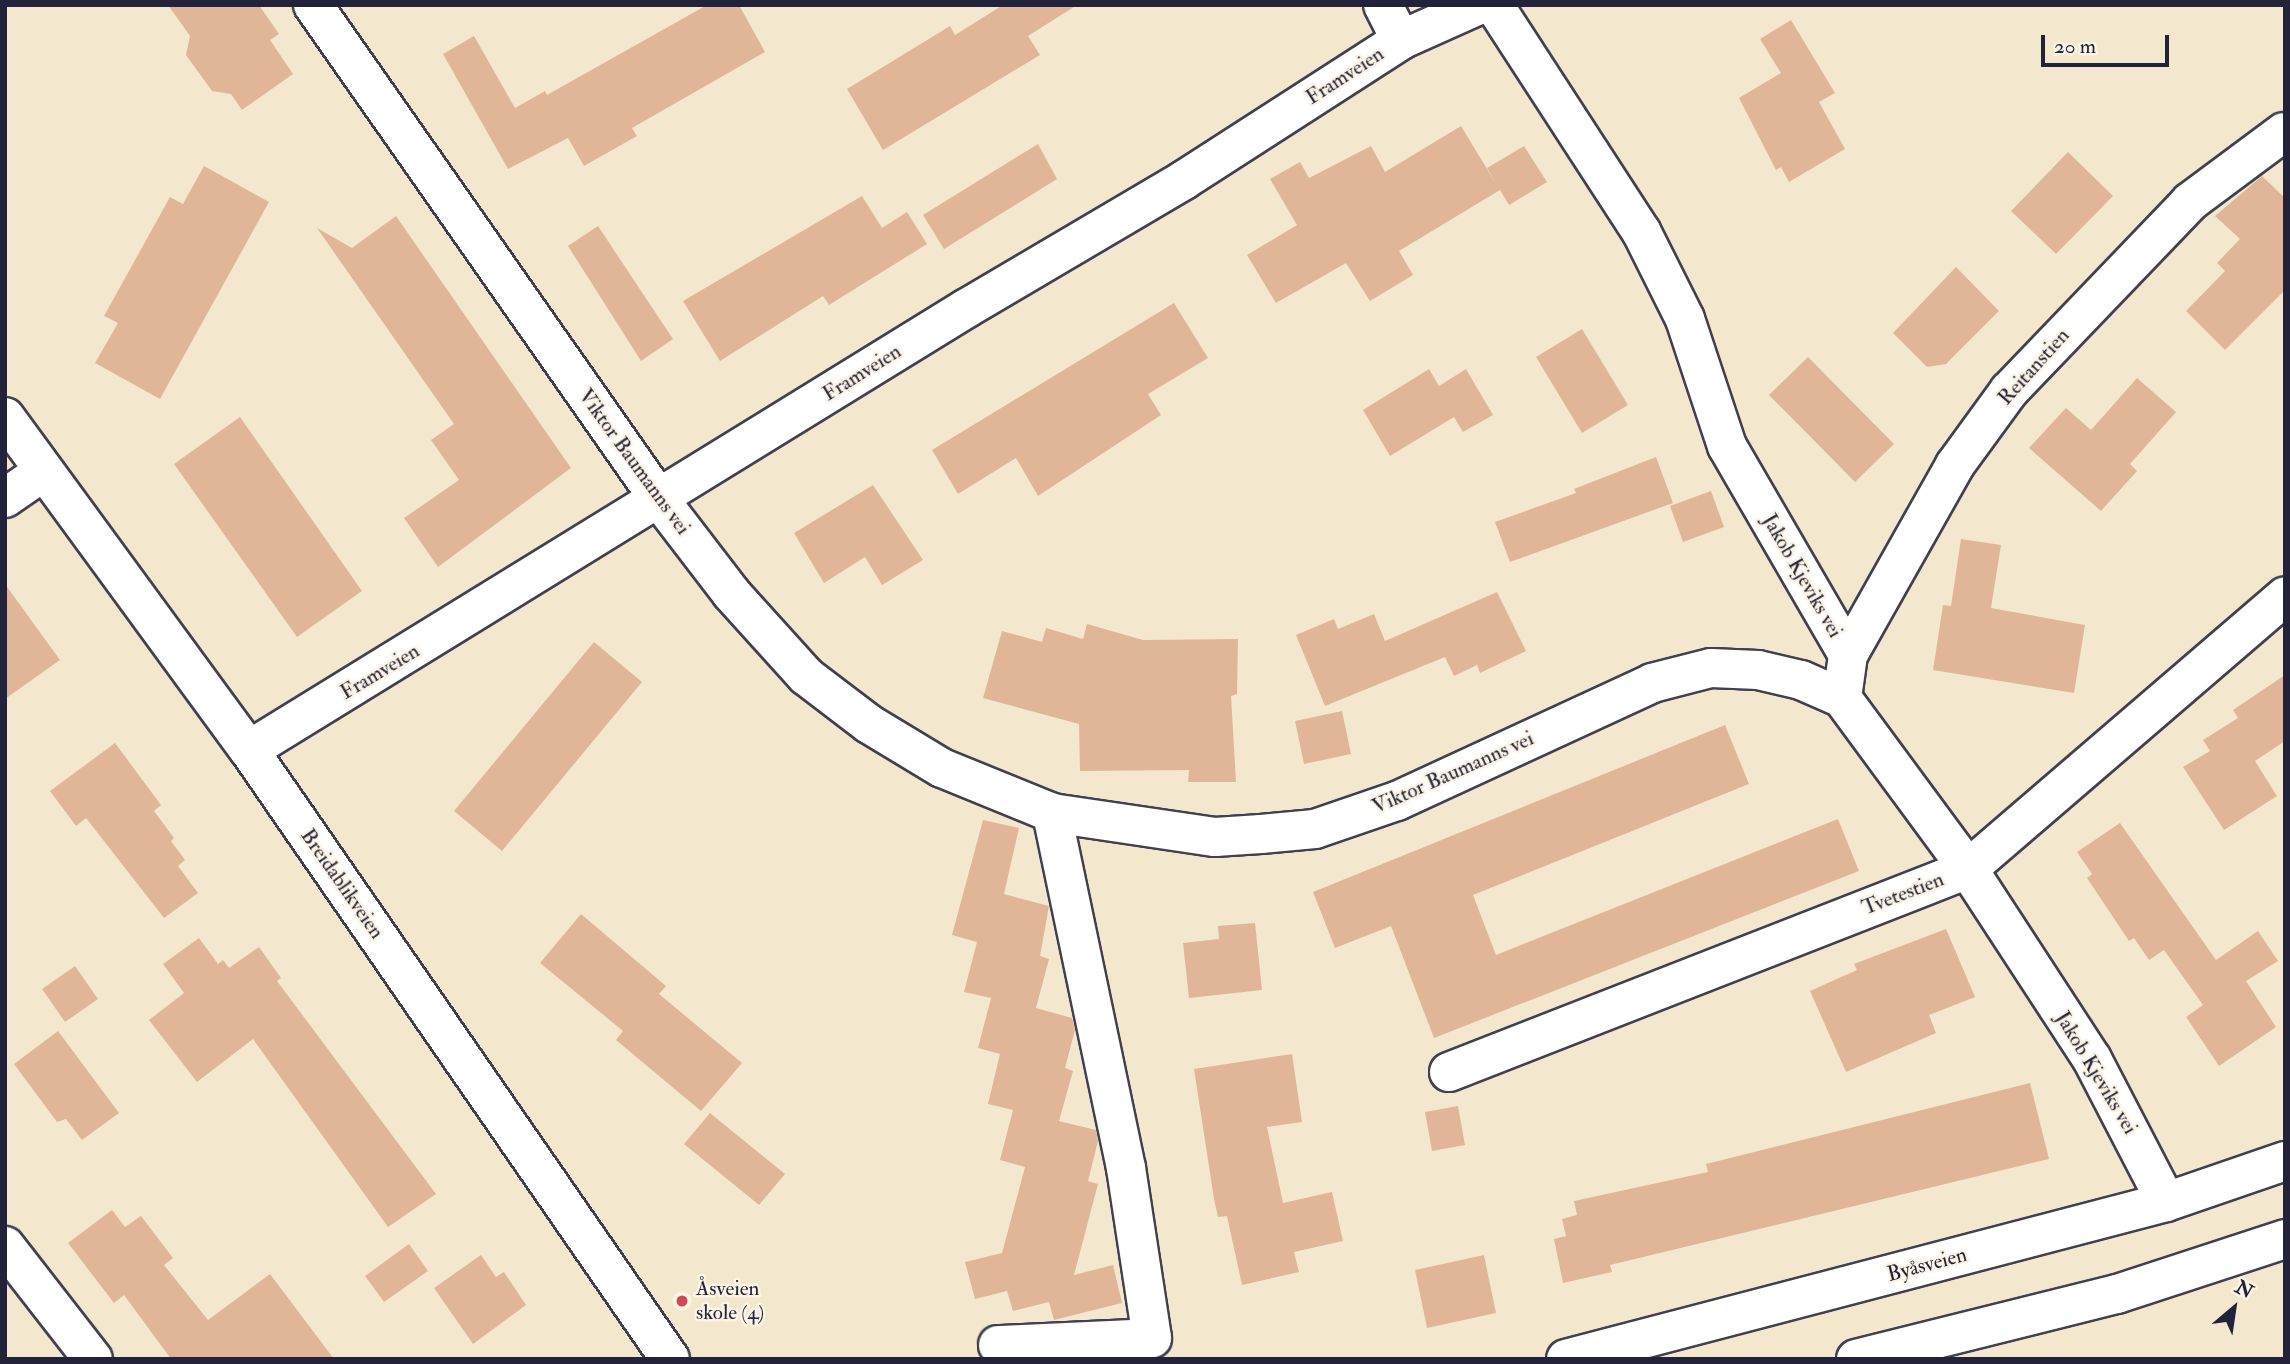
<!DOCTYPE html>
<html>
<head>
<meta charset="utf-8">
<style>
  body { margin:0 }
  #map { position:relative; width:2290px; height:1364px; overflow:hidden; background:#f3e8cd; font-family:"IM FELL Double Pica",serif }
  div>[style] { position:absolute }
  .building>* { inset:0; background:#e1b698 }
  .roads { filter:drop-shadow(2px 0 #414051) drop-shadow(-2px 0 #414051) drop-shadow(0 2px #414051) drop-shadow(0 -2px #414051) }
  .minor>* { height:38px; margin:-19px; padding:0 19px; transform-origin:19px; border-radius:19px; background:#fff }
  .tertiary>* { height:38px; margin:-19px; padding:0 19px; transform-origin:19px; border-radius:19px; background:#fff }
  .secondary>* { height:38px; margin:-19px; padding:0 19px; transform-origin:19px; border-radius:19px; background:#fff }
  .dots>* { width:19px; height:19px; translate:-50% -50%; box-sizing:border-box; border:4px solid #fcf5e5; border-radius:50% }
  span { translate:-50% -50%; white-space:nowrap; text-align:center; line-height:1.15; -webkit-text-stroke:5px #fcf5e5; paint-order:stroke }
  .street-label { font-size:21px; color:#22223b }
  .poi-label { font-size:21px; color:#22223b }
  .left { translate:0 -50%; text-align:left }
  .frame { position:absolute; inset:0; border:7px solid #22223b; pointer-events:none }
  .north { position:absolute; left:2199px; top:1273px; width:70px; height:70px; -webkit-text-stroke:5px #fcf5e5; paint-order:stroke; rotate:29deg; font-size:19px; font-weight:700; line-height:28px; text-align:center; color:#22223b }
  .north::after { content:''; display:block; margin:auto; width:24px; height:32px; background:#22223b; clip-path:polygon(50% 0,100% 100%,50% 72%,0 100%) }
  .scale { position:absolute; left:2041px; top:35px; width:128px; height:32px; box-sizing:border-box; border:4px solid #22223b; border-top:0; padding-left:9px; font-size:21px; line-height:24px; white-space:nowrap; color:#22223b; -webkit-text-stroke:5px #fcf5e5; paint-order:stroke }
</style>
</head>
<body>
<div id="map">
  <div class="building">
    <i style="clip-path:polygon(168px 5px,259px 5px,279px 34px,270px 40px,293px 74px,242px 110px,231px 94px,212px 91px,186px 55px,190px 36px)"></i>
    <i style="clip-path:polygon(707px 5px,739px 5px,765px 52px,632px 128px,637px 136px,584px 166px,568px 138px,508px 169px,443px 54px,474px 36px,515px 108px,545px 91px,547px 95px)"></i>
    <i style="clip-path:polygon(1003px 5px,1077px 5px,1028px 36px,1040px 55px,883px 150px,847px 89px,950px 26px,955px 35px)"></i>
    <i style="clip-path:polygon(1791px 20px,1835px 93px,1819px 102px,1845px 149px,1789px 182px,1781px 167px,1776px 170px,1739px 98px,1781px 73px,1760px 39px)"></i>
    <i style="clip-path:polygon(1461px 126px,1498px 187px,1487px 168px,1524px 146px,1547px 182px,1509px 205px,1500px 190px,1399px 251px,1413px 275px,1370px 301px,1346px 263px,1276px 303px,1247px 255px,1297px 225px,1270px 179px,1300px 162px,1309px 178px,1371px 146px,1385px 172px)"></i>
    <i style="clip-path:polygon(1038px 144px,1057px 179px,944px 249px,923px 215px)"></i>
    <i style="clip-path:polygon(2068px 152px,2113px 196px,2056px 254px,2011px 211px)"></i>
    <i style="clip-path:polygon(204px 166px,269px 202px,160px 399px,95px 363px,118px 323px,104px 316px,170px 197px,183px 204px)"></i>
    <i style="clip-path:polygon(2262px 176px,2285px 198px,2285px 290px,2225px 350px,2186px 311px,2225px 271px,2217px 263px,2240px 239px,2215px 216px)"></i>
    <i style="clip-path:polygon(862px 196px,882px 228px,907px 212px,927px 244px,829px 305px,823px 296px,720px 361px,683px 301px)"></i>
    <i style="clip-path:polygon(396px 216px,571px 468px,438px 567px,404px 518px,459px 480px,431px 440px,454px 424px,317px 228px,352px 248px)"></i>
    <i style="clip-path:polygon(598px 226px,673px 339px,641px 361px,568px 246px)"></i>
    <i style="clip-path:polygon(1956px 267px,1999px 311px,1946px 364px,1927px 367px,1893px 333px)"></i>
    <i style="clip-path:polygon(1174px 303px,1208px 358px,1148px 394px,1161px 415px,1038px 496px,1016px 458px,958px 494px,932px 450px)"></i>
    <i style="clip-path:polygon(1582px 329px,1628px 405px,1582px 433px,1536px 357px)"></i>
    <i style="clip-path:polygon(1808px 357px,1894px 444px,1855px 482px,1769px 395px)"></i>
    <i style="clip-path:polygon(1429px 369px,1439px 386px,1466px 369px,1493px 415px,1463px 432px,1454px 417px,1390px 456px,1363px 410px)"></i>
    <i style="clip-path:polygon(2137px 378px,2176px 412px,2130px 464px,2137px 471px,2101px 511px,2029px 448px,2066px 408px,2091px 430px)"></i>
    <i style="clip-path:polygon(240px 417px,362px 591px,297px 637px,174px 464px)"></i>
    <i style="clip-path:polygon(1656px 457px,1673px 503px,1510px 562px,1495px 522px,1576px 493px,1574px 489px)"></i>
    <i style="clip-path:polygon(873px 485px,923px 560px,882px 585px,865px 557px,824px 583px,794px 533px)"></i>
    <i style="clip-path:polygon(1711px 491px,1724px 527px,1683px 542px,1670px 506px)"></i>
    <i style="clip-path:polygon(1961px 539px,2001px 545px,1991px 608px,2085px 625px,2074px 693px,1933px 670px,1943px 605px,1951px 606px)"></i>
    <i style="clip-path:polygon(5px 584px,60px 660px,5px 699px)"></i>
    <i style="clip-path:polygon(1497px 592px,1526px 651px,1480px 673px,1477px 665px,1454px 676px,1445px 657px,1325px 706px,1296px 635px,1334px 619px,1338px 629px,1374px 614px,1385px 641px)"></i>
    <i style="clip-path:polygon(1087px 624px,1143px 640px,1238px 639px,1237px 694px,1231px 696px,1236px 782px,1188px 782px,1189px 770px,1080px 771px,1079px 724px,983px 698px,1002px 631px,1042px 642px,1046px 628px,1083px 639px)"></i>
    <i style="clip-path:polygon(594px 642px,642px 682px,502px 851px,454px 811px)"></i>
    <i style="clip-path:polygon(2285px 675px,2285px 741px,2255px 761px,2277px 796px,2224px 830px,2183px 767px,2210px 751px,2203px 740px,2238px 718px,2233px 710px)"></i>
    <i style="clip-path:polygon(1342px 711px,1351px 754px,1304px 764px,1295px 721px)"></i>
    <i style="clip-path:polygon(1725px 725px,1749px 784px,1473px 895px,1496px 955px,1838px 819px,1859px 871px,1434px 1038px,1391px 926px,1335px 948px,1313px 892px)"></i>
    <i style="clip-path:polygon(115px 743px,161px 805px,154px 811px,174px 838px,171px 841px,185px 860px,178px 866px,198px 893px,164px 918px,86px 818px,76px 826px,50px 791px)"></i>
    <i style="clip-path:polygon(983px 820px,1019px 828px,1004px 894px,1049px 906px,1040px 956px,1049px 959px,1036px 1008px,1072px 1018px,1075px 1030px,1065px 1068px,1073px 1071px,1059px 1121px,1096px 1130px,1098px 1141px,1088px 1181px,1098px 1184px,1074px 1275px,1113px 1265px,1122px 1303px,1054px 1320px,1049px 1302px,1013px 1311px,1007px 1291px,975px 1299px,965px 1262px,1002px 1253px,1025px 1167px,1000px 1160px,1013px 1110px,988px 1104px,1000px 1054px,978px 1048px,991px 998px,964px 992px,977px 942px,952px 935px)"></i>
    <i style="clip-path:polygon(2120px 823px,2216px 960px,2258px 931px,2278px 961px,2246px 981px,2276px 1027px,2219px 1066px,2186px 1017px,2203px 1005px,2164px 950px,2149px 960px,2134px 938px,2129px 941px,2087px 878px,2092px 874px,2077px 852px)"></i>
    <i style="clip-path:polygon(581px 914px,666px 986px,659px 994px,742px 1063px,701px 1111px,616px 1040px,623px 1031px,540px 963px)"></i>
    <i style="clip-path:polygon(1255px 923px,1262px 990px,1189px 998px,1183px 943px,1219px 939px,1218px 926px)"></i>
    <i style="clip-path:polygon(1946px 929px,1975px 997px,1929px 1015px,1936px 1033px,1846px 1072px,1810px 991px,1857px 970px,1854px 964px)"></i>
    <i style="clip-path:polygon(199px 938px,218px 964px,223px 960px,229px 968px,259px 947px,281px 978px,277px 981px,436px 1194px,388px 1227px,253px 1039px,197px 1082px,149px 1020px,184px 993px,163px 964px)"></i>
    <i style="clip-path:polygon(75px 966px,98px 999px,65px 1022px,42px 989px)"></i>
    <i style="clip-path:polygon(58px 1031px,119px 1113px,82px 1140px,66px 1119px,57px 1122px,14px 1064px)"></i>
    <i style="clip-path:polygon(1292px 1054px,1302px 1122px,1267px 1127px,1283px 1203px,1332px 1192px,1343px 1241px,1294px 1252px,1299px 1272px,1242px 1285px,1227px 1216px,1218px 1217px,1214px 1199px,1194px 1069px)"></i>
    <i style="clip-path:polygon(2030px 1083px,2049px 1159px,1610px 1265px,1612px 1272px,1563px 1283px,1554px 1239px,1566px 1236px,1562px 1219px,1577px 1215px,1574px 1201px,1708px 1172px,1706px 1164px)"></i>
    <i style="clip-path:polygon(1458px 1106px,1465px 1145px,1432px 1151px,1425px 1112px)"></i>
    <i style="clip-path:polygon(710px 1113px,785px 1174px,759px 1205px,684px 1144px)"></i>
    <i style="clip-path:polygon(112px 1210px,125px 1227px,141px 1216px,173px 1258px,164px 1265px,208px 1320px,270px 1274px,334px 1359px,171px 1359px,124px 1295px,114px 1303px,68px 1243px)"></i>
    <i style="clip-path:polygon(409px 1244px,428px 1271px,384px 1302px,365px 1276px)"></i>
    <i style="clip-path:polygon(481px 1255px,496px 1277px,504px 1272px,526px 1305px,473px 1344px,434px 1288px)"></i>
    <i style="clip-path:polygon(1484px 1255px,1496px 1313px,1427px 1328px,1415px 1270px)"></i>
  </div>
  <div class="roads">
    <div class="minor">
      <i style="left:313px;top:5px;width:603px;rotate:54.99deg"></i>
      <i style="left:659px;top:499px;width:118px;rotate:52.5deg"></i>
      <i style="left:731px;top:593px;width:112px;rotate:47.9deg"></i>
      <i style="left:806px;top:676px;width:79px;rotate:37.3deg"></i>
      <i style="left:869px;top:724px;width:85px;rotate:31.1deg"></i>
      <i style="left:942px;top:768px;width:119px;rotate:22.2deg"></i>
      <i style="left:1052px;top:813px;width:165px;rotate:8.4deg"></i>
      <i style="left:1215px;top:837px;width:46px;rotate:-3.7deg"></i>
      <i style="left:1261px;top:834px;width:54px;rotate:-5.3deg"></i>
      <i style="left:1315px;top:829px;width:87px;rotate:-18.9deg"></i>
      <i style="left:1397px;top:801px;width:281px;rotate:-24.8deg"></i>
      <i style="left:1652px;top:683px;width:61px;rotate:-14.3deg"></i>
      <i style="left:1711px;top:668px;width:47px;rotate:2.4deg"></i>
      <i style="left:1758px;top:670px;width:44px;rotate:13.1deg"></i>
      <i style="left:1801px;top:680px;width:45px;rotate:23.7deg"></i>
      <i style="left:1383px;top:5px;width:39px;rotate:63deg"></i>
      <i style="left:1494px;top:5px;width:270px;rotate:57deg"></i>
      <i style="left:1641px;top:231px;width:98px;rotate:63.4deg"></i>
      <i style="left:1685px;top:319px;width:134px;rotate:71.7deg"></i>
      <i style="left:1727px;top:446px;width:241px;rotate:59.9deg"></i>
      <i style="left:1848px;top:655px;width:43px;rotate:97.9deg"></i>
      <i style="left:1842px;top:698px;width:212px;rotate:53.6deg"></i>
      <i style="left:1968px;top:869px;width:227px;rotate:56.9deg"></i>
      <i style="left:2092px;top:1059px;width:161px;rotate:62.6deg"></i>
      <i style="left:5px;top:498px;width:47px;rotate:-34.7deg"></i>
      <i style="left:1848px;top:655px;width:218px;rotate:-60.6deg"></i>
      <i style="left:1955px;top:465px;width:92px;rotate:-53.9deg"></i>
      <i style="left:2009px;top:391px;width:262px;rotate:-46.2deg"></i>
      <i style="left:2190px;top:202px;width:117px;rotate:-36.7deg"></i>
      <i style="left:249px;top:750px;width:843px;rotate:-31.62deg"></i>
      <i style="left:967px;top:308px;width:252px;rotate:-30.5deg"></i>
      <i style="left:1184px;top:180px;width:258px;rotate:-32.8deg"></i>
      <i style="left:1401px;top:40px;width:85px;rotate:-24.2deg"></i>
      <i style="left:1449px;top:1072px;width:557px;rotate:-21.36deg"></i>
      <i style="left:1968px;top:869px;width:418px;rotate:-40.7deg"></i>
      <i style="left:5px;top:1246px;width:143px;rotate:52.1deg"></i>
      <i style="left:998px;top:1345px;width:154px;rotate:-2.6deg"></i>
      <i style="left:1152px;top:1338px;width:172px;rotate:-98.7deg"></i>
      <i style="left:1126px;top:1168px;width:363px;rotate:-101.8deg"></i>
    </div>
    <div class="tertiary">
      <i style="left:5px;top:417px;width:413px;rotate:53.8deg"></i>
      <i style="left:249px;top:750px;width:740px;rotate:55.34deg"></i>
    </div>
    <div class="secondary">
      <i style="left:1566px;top:1359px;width:620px;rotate:-14.66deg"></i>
      <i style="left:2166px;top:1202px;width:126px;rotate:-19deg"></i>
      <i style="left:1856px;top:1359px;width:269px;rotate:-14deg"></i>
      <i style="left:2117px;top:1294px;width:177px;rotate:-18.1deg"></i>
    </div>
  </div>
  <div class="dots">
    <i style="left:682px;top:1301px;background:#d1495b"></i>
  </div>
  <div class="street-label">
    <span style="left:1345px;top:76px;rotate:-33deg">Framveien</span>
    <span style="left:2034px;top:367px;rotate:-48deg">Reitanstien</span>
    <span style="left:862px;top:373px;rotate:-32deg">Framveien</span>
    <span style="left:634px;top:462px;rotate:54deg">Viktor Baumanns vei</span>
    <span style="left:1802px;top:576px;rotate:60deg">Jakob Kjeviks vei</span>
    <span style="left:380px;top:672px;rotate:-31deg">Framveien</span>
    <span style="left:1453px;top:773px;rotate:-24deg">Viktor Baumanns vei</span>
    <span style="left:342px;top:884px;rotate:55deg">Breidablikveien</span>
    <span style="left:1903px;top:894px;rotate:-21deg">Tvetestien</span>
    <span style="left:2096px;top:1073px;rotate:59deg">Jakob Kjeviks vei</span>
    <span style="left:1927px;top:1265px;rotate:-15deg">Byåsveien</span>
  </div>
  <div class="poi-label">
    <span class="left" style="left:696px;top:1301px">Åsveien<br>skole (4)</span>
  </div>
  <div class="frame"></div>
  <div class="north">N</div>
  <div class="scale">20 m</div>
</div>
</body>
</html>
